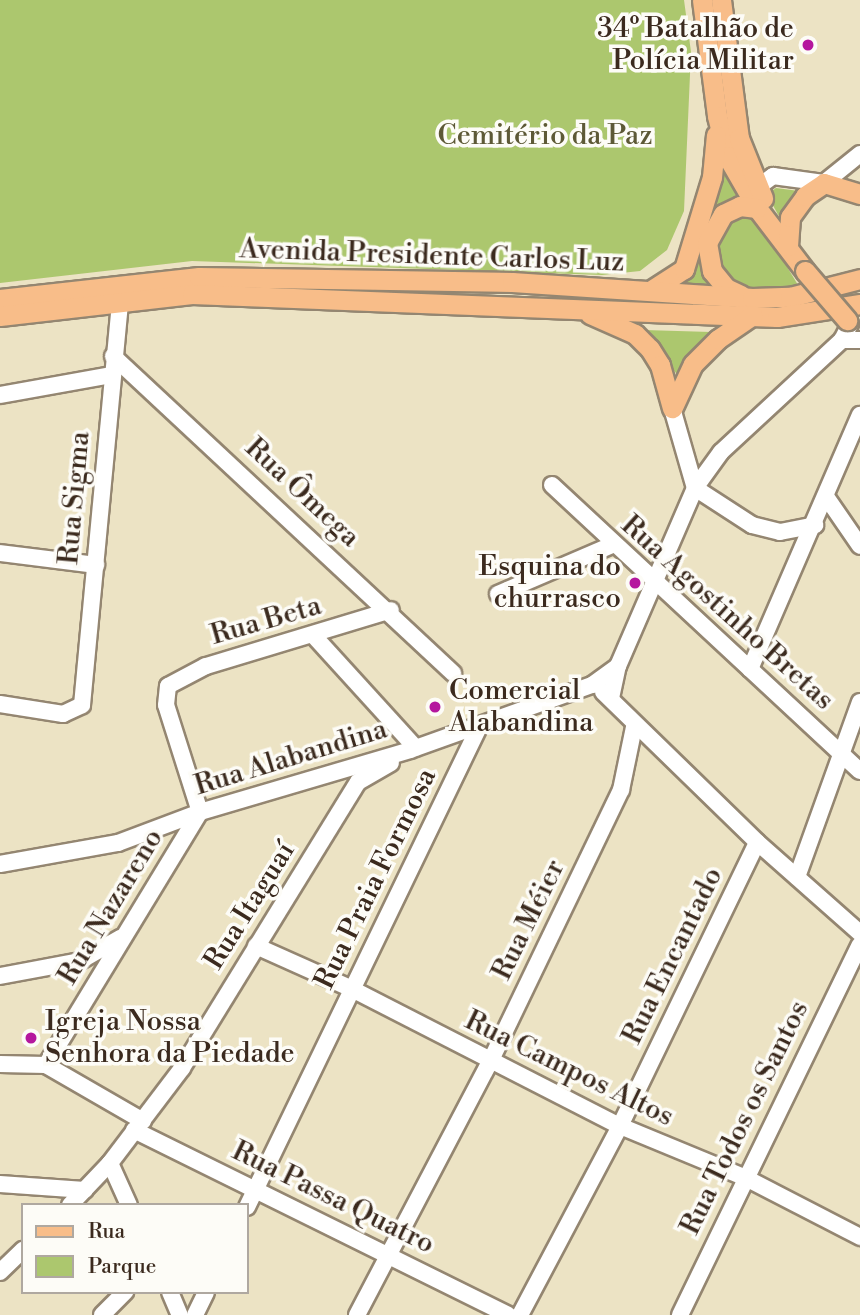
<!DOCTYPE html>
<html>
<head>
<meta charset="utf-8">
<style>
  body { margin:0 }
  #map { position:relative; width:860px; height:1315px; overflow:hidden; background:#ece3c4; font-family:"Libre Bodoni",serif }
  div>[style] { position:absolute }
  .green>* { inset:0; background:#acc76e }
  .roads { filter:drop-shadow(2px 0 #948671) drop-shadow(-2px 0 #948671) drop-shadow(0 2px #948671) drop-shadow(0 -2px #948671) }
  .minor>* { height:16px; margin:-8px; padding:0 8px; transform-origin:8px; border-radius:8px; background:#fff }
  .major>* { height:19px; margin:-9.5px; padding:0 9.5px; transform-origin:9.5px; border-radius:9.5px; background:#f8bd89 }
  .bridges { filter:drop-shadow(2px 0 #948671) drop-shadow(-2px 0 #948671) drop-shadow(0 2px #948671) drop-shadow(0 -2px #948671) }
  .major-bridge>* { height:19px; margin:-9.5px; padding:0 9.5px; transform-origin:9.5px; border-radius:9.5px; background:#f8bd89 }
  .dots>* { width:19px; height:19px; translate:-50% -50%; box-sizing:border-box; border:4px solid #fdfcf7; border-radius:50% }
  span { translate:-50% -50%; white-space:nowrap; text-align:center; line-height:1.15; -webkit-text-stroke:7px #fdfcf7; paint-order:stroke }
  .poi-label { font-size:28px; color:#3b2a1e }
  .right { translate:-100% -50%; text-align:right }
  .left { translate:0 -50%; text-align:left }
  .park-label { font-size:28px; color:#5d5936 }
  .street-label { font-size:28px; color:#3b2a1e }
  .legend { position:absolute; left:21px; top:1203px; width:228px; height:91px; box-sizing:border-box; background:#fdfcf7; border:2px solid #afa8a0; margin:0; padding:9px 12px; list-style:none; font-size:21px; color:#3b2a1e }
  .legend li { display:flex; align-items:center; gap:14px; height:35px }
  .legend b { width:35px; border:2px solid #afa8a0 }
</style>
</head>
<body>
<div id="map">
  <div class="green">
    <i style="clip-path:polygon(0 0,684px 0,691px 52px,684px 211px,667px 250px,640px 271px,602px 275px,192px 261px,0 283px)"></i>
    <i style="clip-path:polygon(723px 166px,744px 200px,717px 210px,716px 288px,682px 288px,690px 273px)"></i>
    <i style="clip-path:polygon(776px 188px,799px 191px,781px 220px,770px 200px,769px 193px)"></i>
    <i style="clip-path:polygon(732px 214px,752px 216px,763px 227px,798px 285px,768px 292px,733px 286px,714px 263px,717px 228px)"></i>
    <i style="clip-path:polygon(644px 330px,711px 332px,712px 338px,683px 372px,677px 374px,654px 351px)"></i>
  </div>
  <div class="roads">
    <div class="minor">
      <i style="left:758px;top:187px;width:19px;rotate:-36deg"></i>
      <i style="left:773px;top:176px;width:51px;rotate:7.8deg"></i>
      <i style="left:824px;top:183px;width:46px;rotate:-38.9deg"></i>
      <i style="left:842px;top:340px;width:18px"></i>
      <i style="left:113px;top:356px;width:465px;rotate:43deg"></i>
      <i style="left:0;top:395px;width:113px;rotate:-10.2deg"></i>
      <i style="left:672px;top:408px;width:83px;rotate:74deg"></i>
      <i style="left:695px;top:488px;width:68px;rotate:33deg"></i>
      <i style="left:752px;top:525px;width:29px;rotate:14deg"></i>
      <i style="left:780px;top:532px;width:36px;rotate:-11deg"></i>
      <i style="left:552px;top:485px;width:420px;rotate:42.9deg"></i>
      <i style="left:827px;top:498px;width:58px;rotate:55.5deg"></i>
      <i style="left:0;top:553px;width:97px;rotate:7.1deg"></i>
      <i style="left:498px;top:594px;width:124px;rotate:-23.3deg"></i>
      <i style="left:314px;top:636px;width:151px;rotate:47.7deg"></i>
      <i style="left:750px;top:669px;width:277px;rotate:-66.6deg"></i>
      <i style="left:603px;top:692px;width:215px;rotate:44.2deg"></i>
      <i style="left:757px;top:842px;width:137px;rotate:41.5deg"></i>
      <i style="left:611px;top:698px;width:33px;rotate:-78deg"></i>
      <i style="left:618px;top:666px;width:194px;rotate:-66.6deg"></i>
      <i style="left:695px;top:488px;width:44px;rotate:-54.2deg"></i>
      <i style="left:721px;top:452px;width:165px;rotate:-42.8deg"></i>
      <i style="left:842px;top:340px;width:18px;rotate:-63deg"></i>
      <i style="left:0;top:704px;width:64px;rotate:9deg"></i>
      <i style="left:63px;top:714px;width:21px;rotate:-25deg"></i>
      <i style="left:82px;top:705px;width:416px;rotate:-84.6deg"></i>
      <i style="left:0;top:864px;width:120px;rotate:-10.1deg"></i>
      <i style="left:118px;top:843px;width:88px;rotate:-20.7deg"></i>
      <i style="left:200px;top:812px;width:219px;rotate:-16.4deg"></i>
      <i style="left:410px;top:750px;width:193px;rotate:-19.7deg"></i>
      <i style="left:592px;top:685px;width:32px;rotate:-36deg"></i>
      <i style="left:797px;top:877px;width:186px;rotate:-70.2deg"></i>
      <i style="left:256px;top:946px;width:105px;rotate:24.1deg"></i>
      <i style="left:352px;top:989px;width:301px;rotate:27.1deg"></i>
      <i style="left:620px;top:1126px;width:134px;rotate:22.4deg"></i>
      <i style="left:744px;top:1177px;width:131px;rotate:27.3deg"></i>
      <i style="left:0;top:976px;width:81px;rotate:-10.6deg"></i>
      <i style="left:80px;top:961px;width:46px;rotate:-29.9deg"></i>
      <i style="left:0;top:1064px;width:46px;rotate:1.2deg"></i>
      <i style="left:46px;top:1065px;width:112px;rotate:30deg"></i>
      <i style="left:46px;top:1065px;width:296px;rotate:-58.7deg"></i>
      <i style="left:200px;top:812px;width:112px;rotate:-107.6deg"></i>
      <i style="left:166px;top:705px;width:19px;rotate:-84deg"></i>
      <i style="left:168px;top:686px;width:43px;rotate:-27.8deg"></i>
      <i style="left:206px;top:666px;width:193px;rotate:-16.8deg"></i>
      <i style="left:134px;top:1130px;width:417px;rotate:26.3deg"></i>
      <i style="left:110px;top:1163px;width:46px;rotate:65.7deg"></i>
      <i style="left:0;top:1184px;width:85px;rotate:4deg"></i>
      <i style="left:70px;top:1205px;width:58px;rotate:-46.4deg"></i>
      <i style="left:110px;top:1163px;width:119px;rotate:-52.8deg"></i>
      <i style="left:182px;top:1068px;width:336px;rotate:-58.4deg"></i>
      <i style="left:358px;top:782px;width:38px;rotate:-30deg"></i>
      <i style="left:247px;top:1207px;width:535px;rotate:-64.2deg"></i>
      <i style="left:0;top:1272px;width:32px;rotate:-44deg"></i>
      <i style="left:170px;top:1292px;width:25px;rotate:67deg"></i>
      <i style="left:102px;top:1315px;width:33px;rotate:-45deg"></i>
      <i style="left:195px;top:1315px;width:25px;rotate:-64deg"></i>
      <i style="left:357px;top:1315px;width:286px;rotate:-62.3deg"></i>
      <i style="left:490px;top:1062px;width:302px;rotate:-64.3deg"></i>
      <i style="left:621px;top:790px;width:64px;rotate:-78.3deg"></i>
      <i style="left:520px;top:1315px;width:214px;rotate:-62.1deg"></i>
      <i style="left:620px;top:1126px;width:315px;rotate:-64.2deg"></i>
      <i style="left:680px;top:1315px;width:411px;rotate:-64.1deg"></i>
    </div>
    <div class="major">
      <i style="left:702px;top:0;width:117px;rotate:82.6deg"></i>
      <i style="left:717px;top:116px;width:41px;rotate:76deg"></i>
      <i style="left:727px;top:156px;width:60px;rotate:60deg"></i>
      <i style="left:757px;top:208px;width:79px;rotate:52.7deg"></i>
      <i style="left:721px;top:0;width:139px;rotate:82.6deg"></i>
      <i style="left:739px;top:138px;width:65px;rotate:68.2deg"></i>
      <i style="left:788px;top:246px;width:29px;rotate:-86deg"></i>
      <i style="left:790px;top:217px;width:26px;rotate:-54deg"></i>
      <i style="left:805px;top:196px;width:23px;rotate:-34deg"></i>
      <i style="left:824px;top:183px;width:38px;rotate:17deg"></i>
      <i style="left:653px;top:289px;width:37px;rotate:-33deg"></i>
      <i style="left:684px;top:269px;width:96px;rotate:-73.1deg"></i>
      <i style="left:712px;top:177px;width:42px;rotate:-84.6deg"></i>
      <i style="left:741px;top:295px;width:17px;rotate:-155deg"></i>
      <i style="left:726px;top:288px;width:22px;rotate:-129deg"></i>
      <i style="left:712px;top:271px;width:28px;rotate:-100deg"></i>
      <i style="left:707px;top:243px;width:33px;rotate:-61deg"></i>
      <i style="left:723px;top:214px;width:19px;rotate:-25deg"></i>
      <i style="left:740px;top:206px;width:17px;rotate:7deg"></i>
      <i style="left:0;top:299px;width:200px;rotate:-6.3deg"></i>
      <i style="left:199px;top:277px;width:313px;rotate:0.9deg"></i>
      <i style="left:512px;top:282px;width:241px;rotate:3.8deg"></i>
      <i style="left:752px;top:298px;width:38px;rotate:-2deg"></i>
      <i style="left:790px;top:297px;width:72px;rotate:-14.4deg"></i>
      <i style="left:590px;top:314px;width:49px;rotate:24deg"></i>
      <i style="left:635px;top:334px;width:21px;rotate:45deg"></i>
      <i style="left:650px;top:349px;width:19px;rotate:58deg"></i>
      <i style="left:660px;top:365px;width:45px;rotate:74.4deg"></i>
      <i style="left:0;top:316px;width:193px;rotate:-6.5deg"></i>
      <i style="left:192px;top:294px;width:585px;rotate:2.25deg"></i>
      <i style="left:777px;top:317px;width:84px;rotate:-8.9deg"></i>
      <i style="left:673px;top:407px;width:47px;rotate:-65.1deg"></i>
      <i style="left:693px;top:364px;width:35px;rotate:-45deg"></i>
      <i style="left:718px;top:339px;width:42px;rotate:-34.4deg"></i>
    </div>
  </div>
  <div class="bridges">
    <div class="major-bridge">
      <i style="left:805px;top:271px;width:65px;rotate:49.4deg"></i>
    </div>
  </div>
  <div class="dots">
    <i style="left:808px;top:45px;background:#b5179e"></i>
    <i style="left:635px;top:583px;background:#b5179e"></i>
    <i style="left:435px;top:707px;background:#b5179e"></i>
    <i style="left:31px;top:1038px;background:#b5179e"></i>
  </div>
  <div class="poi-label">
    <span class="right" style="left:794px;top:45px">34º Batalhão de<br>Polícia Militar</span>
    <span class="right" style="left:621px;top:583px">Esquina do<br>churrasco</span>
    <span class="left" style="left:449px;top:707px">Comercial<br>Alabandina</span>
    <span class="left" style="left:45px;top:1038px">Igreja Nossa<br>Senhora da Piedade</span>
  </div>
  <div class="park-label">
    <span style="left:545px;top:136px">Cemitério da Paz</span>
  </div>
  <div class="street-label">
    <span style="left:432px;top:256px;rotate:2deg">Avenida Presidente Carlos Luz</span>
    <span style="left:302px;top:493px;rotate:43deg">Rua Ômega</span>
    <span style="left:75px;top:498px;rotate:-85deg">Rua Sigma</span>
    <span style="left:727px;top:613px;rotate:42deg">Rua Agostinho Bretas</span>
    <span style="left:266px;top:621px;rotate:-16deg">Rua Beta</span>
    <span style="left:291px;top:758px;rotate:-17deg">Rua Alabandina</span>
    <span style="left:376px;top:879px;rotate:-64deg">Rua Praia Formosa</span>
    <span style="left:250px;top:906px;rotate:-58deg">Rua Itaguaí</span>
    <span style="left:111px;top:907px;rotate:-59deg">Rua Nazareno</span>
    <span style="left:529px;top:920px;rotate:-64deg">Rua Méier</span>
    <span style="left:673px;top:956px;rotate:-64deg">Rua Encantado</span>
    <span style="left:569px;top:1069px;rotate:26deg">Rua Campos Altos</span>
    <span style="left:745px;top:1118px;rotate:-64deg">Rua Todos os Santos</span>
    <span style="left:333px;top:1198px;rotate:26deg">Rua Passa Quatro</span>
  </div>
  <ul class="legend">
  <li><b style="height:9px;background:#f8bd89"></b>Rua</li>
  <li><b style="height:19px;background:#acc76e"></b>Parque</li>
  </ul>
</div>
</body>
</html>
